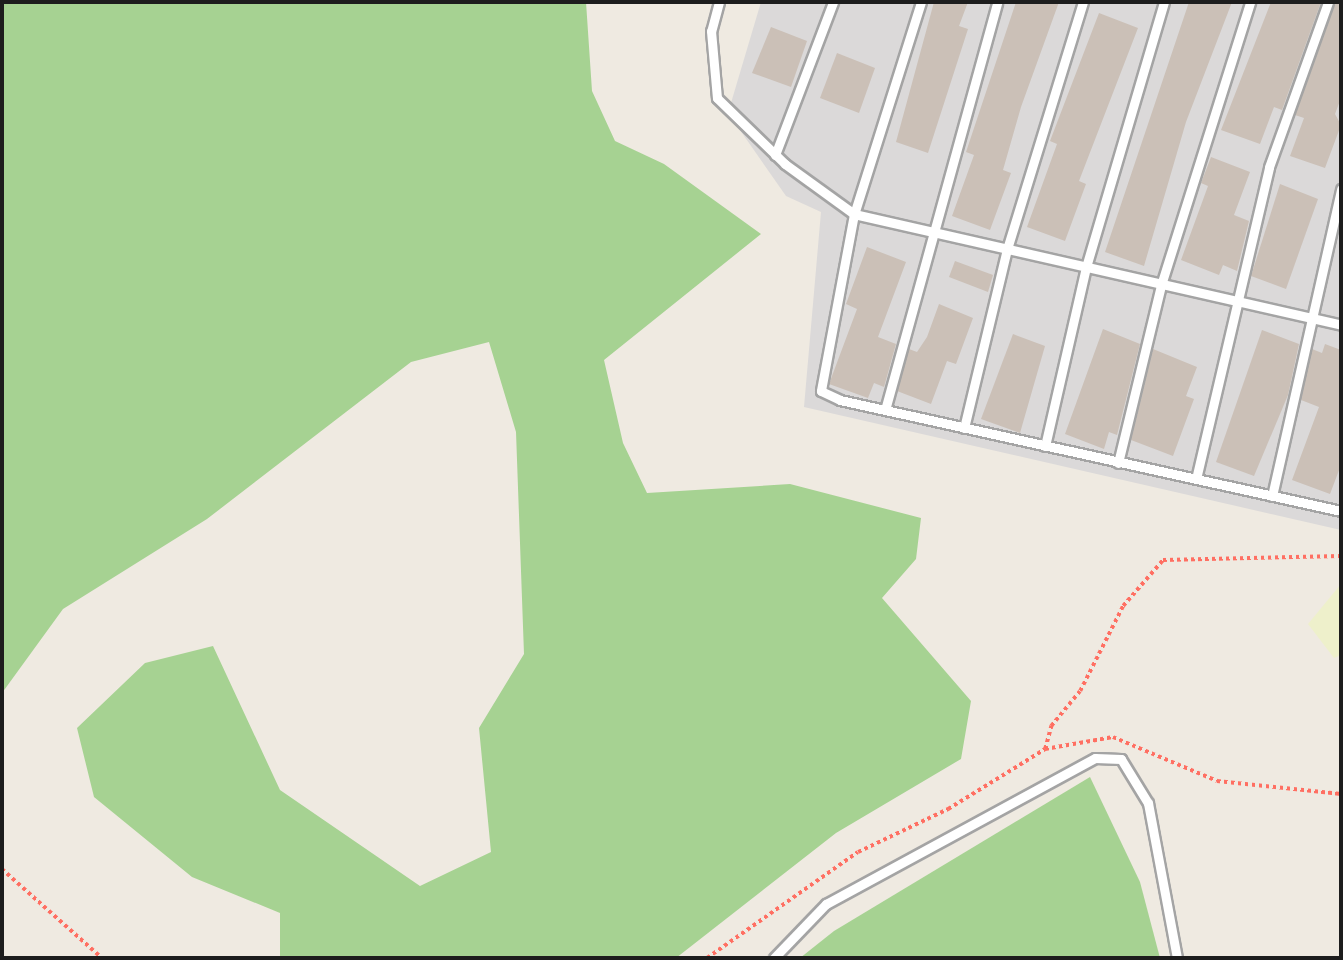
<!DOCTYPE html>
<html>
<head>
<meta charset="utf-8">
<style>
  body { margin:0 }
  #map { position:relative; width:1343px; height:960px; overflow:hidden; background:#efeae1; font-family:"Sofia Sans Condensed",sans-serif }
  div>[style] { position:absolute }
  .residential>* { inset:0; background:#dbd9d9 }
  .farmland>* { inset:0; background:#eef0cb }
  .forest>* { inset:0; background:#a6d292 }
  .building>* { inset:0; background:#cbc0b7 }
  .path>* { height:3.5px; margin-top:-1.75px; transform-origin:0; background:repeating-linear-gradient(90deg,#ff6f62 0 3.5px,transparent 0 7px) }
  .roads { filter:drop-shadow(2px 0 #a4a4a4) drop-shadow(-2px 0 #a4a4a4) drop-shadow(0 2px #a4a4a4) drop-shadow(0 -2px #a4a4a4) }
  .service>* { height:9px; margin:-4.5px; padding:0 4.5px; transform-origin:4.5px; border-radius:4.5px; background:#fff }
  span { translate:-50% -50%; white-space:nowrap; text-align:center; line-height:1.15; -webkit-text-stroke:6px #fff; paint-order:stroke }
  .frame { position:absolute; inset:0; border:4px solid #1d1d1d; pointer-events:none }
</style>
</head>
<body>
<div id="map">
  <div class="residential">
    <i style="clip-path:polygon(761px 2px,1341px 2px,1341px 530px,804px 407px,821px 212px,786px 196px,728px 113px)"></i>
  </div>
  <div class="farmland">
    <i style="clip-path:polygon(1341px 584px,1341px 655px,1334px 658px,1308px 624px)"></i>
  </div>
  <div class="forest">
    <i style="clip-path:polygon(2px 2px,586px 2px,592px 91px,615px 141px,664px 164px,761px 234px,604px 360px,623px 443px,647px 493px,790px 484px,921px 518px,916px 559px,882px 598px,971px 701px,961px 759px,836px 833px,676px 958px,280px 958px,280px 913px,192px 877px,94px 797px,77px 728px,145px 663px,213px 646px,280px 790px,420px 886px,491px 852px,479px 728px,524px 654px,516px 432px,489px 342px,411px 362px,207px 519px,63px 609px,2px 693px)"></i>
    <i style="clip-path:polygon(1090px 777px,1140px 882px,1160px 958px,800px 958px,834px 931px)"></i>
  </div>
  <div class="building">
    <i style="clip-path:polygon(934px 2px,968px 2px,959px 26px,968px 29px,928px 153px,896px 142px)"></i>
    <i style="clip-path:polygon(1016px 2px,1059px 2px,1021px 107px,1003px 170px,1011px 173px,990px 230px,952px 216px,974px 155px,966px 152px)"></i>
    <i style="clip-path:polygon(1189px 2px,1232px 2px,1186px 122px,1144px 266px,1105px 252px)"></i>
    <i style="clip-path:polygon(1271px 2px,1321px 2px,1282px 110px,1274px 107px,1260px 144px,1221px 130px)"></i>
    <i style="clip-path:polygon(1335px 2px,1341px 2px,1341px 98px,1335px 114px,1341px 125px,1325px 168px,1290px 156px,1304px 118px,1295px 115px)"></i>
    <i style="clip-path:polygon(1099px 13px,1138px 28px,1079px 181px,1086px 184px,1065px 241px,1027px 227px,1057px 144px,1050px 141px)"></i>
    <i style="clip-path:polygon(771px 27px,807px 41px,791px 87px,752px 73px)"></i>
    <i style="clip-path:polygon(837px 53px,875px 68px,859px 113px,820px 98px)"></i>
    <i style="clip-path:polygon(1211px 157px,1250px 172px,1234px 215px,1249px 221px,1237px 271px,1223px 265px,1219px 275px,1181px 260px,1208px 186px,1201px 183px)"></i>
    <i style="clip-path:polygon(1280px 184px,1318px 199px,1286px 289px,1251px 276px)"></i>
    <i style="clip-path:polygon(867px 247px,906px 262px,878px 337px,896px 344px,884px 387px,874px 383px,868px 398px,829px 384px,857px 309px,846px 304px)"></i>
    <i style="clip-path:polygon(955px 261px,993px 275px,988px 292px,949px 277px)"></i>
    <i style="clip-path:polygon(939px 304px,973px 318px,956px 364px,947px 361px,931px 404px,897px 391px,909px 349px,917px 352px,927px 337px)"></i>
    <i style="clip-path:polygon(1103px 329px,1140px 344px,1117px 435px,1109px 432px,1104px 449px,1065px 434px)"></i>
    <i style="clip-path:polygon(1262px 330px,1299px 344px,1288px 395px,1254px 476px,1216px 462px)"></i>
    <i style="clip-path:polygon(1013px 334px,1045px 346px,1020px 433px,981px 419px)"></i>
    <i style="clip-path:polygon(1325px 344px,1341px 350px,1341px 465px,1330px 494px,1292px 480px,1319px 407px,1301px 400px,1312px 349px,1322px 353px)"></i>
    <i style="clip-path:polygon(1153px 349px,1197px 367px,1186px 396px,1194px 399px,1173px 456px,1131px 440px)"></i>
  </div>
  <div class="path">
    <i style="left:1045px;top:749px;width:69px;rotate:-10deg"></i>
    <i style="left:1113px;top:737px;width:113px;rotate:22.9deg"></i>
    <i style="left:1217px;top:781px;width:125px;rotate:6deg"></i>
    <i style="left:2px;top:869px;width:134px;rotate:41.7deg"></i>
    <i style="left:707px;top:958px;width:184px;rotate:-35.1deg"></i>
    <i style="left:858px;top:852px;width:100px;rotate:-25.5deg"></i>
    <i style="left:948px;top:809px;width:114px;rotate:-31.7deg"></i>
    <i style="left:1045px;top:749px;width:24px;rotate:-75deg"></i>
    <i style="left:1051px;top:726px;width:45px;rotate:-50.4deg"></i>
    <i style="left:1080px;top:691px;width:95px;rotate:-63.2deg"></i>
    <i style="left:1123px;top:606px;width:61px;rotate:-49deg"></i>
    <i style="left:1163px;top:560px;width:178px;rotate:-1.3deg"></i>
  </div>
  <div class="roads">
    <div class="service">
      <i style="left:719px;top:2px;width:30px;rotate:105deg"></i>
      <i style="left:711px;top:31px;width:67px;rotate:84.9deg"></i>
      <i style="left:717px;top:98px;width:95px;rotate:44.1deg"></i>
      <i style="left:785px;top:164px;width:85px;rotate:35.9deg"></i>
      <i style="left:854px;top:214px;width:499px;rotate:12.8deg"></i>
      <i style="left:921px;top:2px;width:222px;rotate:107.5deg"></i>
      <i style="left:854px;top:214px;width:180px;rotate:100.6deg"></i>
      <i style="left:821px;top:391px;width:21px;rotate:25deg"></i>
      <i style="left:840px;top:400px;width:513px;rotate:12.49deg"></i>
      <i style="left:775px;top:155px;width:164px;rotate:-69.2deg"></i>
      <i style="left:885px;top:410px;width:423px;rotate:-74.6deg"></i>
      <i style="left:964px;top:428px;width:184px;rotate:-76.5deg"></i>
      <i style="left:1007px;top:249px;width:258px;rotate:-72.9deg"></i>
      <i style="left:1045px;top:446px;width:184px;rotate:-77.1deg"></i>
      <i style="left:1086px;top:267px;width:276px;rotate:-73.6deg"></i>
      <i style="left:1118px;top:463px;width:183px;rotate:-76.4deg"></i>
      <i style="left:1161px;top:285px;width:297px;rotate:-72.5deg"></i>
      <i style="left:1196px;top:479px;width:320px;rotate:-76.8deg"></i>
      <i style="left:1269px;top:167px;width:175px;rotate:-70.3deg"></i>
      <i style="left:1272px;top:496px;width:315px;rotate:-77.3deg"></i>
      <i style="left:774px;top:958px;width:75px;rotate:-46.1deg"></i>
      <i style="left:826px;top:904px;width:306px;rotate:-28.5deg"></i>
      <i style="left:1095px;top:758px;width:26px;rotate:2deg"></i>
      <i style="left:1121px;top:759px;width:52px;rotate:58.5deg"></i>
      <i style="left:1148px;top:803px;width:158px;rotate:79.4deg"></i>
    </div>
  </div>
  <div class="frame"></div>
</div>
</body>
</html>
